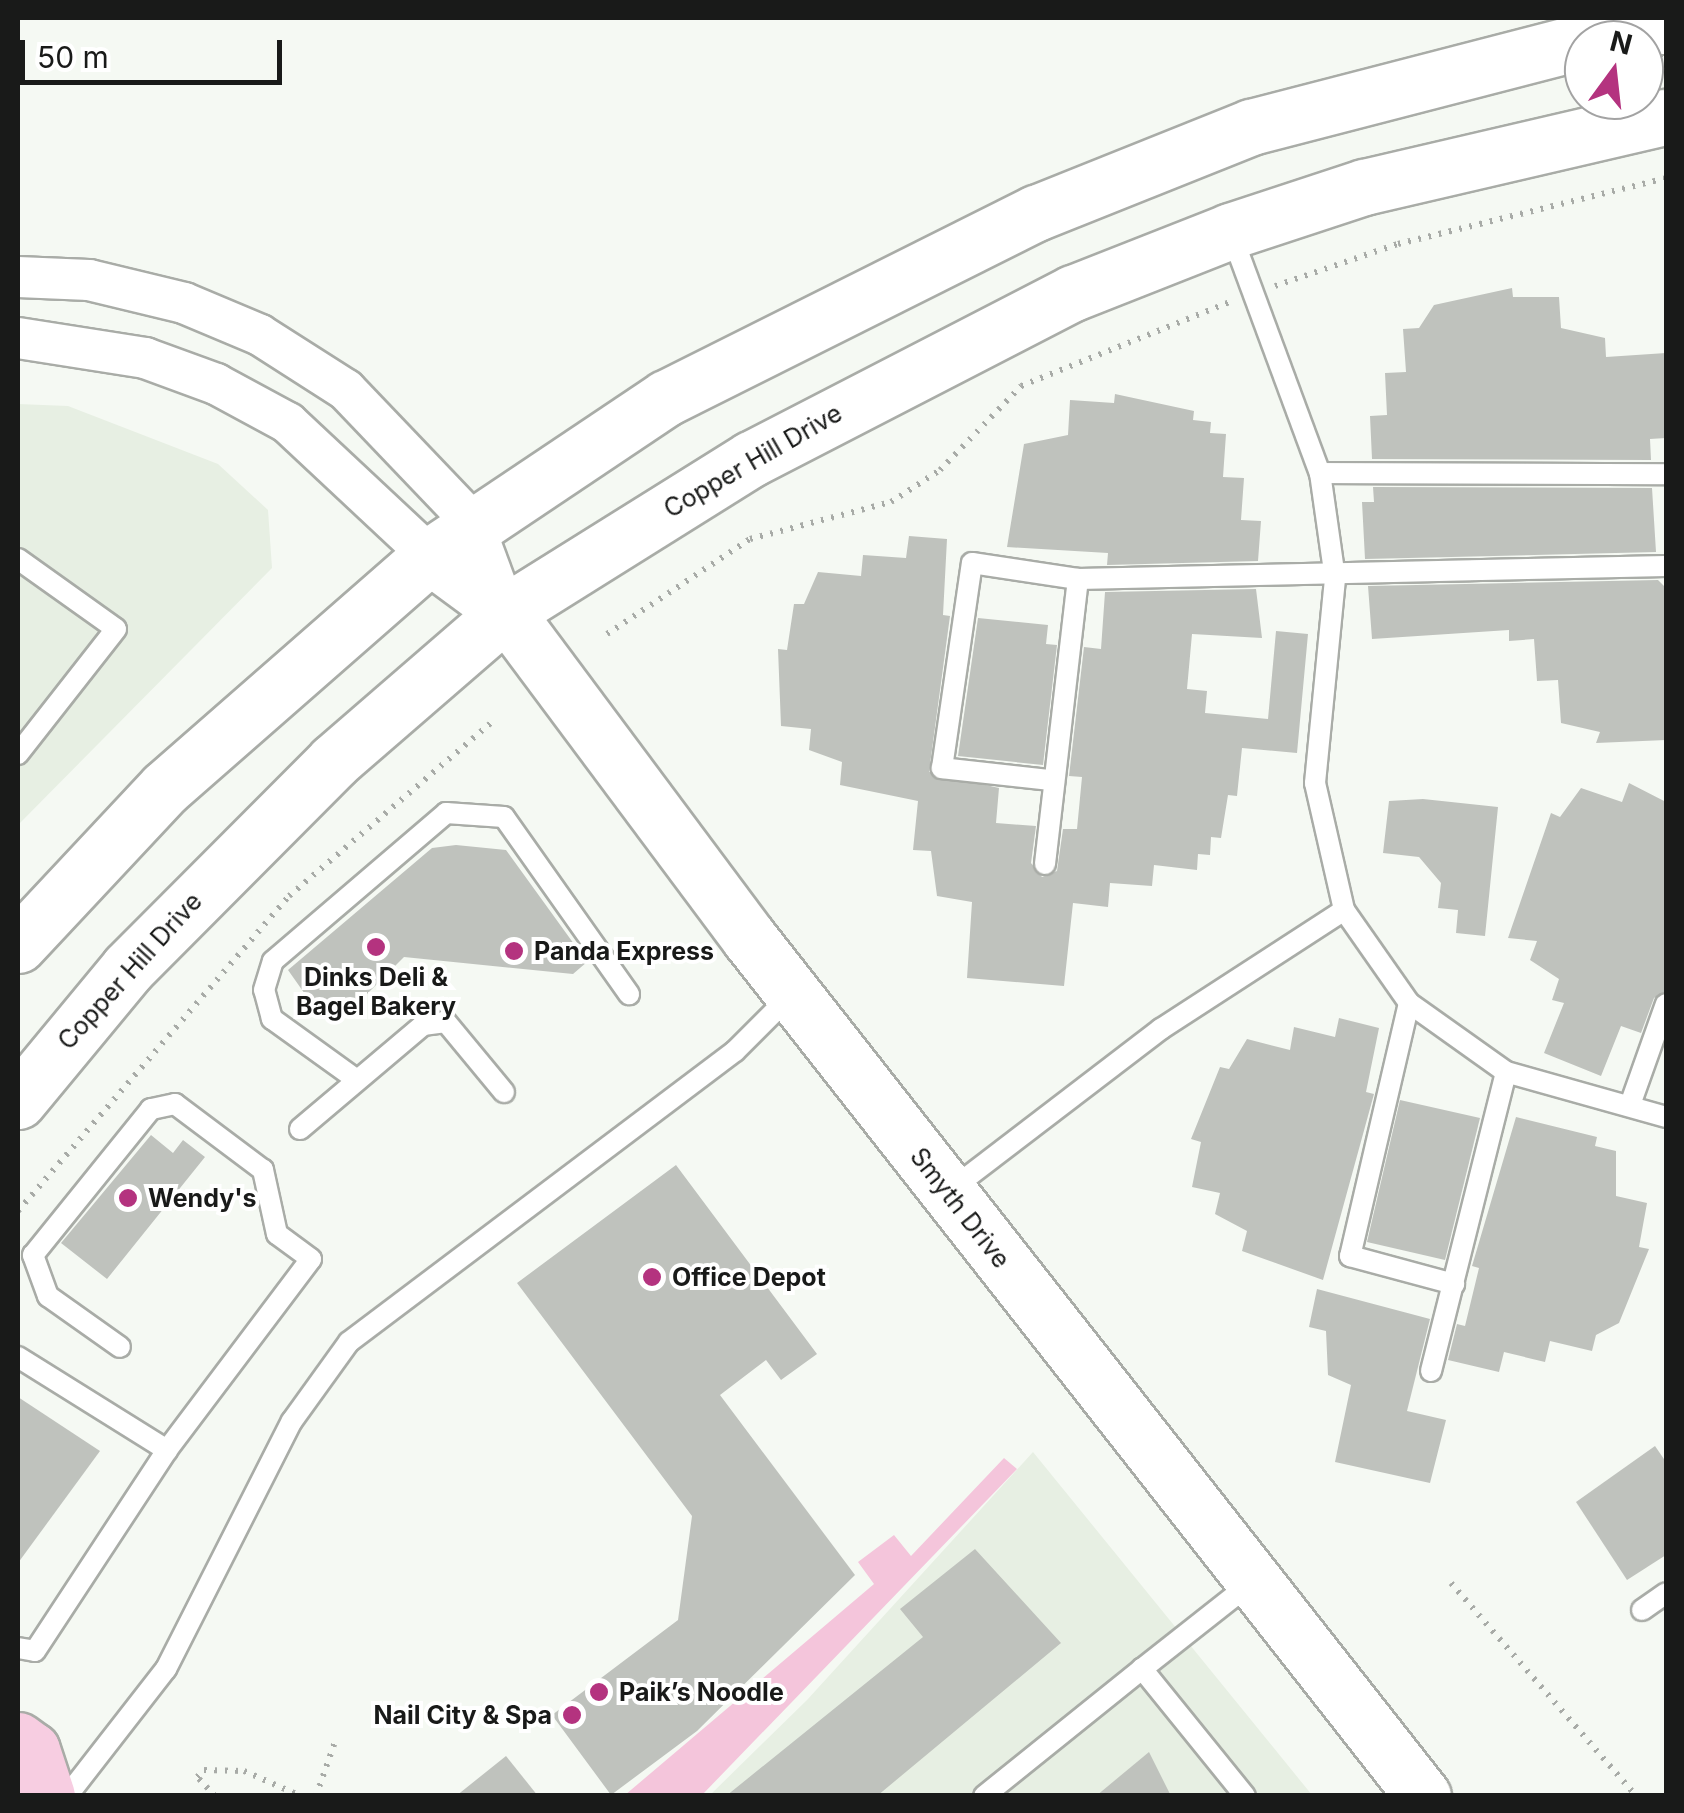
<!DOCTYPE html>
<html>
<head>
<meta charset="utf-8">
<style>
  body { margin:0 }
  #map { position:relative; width:1684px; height:1813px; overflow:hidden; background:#f5f9f3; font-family:Inter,sans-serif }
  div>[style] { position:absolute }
  .built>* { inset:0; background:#e7efe3 }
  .green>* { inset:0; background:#f4c5db }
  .building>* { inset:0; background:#bfc2bd }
  .path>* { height:6px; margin-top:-3px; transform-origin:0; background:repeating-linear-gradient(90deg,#a8aba7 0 2.5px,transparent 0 10.5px) }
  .roads { filter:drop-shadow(2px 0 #a9aca7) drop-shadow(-2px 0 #a9aca7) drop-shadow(0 2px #a9aca7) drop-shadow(0 -2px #a9aca7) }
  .lane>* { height:20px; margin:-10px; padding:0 10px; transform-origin:10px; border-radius:10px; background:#fff }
  .street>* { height:40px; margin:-20px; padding:0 20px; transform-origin:20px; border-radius:20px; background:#fff }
  .secondary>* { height:55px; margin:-27.5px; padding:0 27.5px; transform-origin:27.5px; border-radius:27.5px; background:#fff }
  .primary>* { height:55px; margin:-27.5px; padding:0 27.5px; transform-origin:27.5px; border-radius:27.5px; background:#f7cde1 }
  .dots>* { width:28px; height:28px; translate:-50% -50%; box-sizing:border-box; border:5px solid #fff; border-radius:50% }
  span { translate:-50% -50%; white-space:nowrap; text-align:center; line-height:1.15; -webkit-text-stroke:8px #fff; paint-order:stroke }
  .street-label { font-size:25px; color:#191a19 }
  .poi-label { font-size:25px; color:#191a19; font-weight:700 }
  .left { translate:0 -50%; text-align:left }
  .right { translate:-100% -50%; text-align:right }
  .frame { position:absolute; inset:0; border:20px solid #191a19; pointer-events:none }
  .north { position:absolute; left:1564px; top:20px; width:100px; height:100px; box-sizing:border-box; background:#fff; border:2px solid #a3a3a3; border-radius:50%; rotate:15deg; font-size:28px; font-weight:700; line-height:40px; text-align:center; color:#191a19 }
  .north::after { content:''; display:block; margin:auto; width:35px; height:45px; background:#b4337f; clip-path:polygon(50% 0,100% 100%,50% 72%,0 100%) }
  .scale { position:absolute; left:20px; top:40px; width:262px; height:45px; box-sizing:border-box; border:5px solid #191a19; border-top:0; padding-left:12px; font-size:30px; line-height:35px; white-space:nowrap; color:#191a19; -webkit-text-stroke:8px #fff; paint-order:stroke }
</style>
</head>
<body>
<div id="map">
  <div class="built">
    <i style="clip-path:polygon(18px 404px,68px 406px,218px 464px,268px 510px,272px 568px,18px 825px)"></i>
    <i style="clip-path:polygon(1033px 1452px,1312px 1795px,709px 1796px,807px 1700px)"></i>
  </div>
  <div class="green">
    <i style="clip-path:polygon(1004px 1458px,1017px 1469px,702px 1795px,625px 1795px,874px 1584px,858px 1562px,894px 1535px,911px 1556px)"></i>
  </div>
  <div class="building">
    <i style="clip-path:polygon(1512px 288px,1513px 297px,1559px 297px,1561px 328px,1605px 338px,1606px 357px,1666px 353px,1666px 438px,1650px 439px,1651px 460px,1372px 459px,1370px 416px,1387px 415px,1385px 373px,1406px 372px,1403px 329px,1419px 328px,1434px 305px)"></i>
    <i style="clip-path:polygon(1115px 394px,1194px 411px,1193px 420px,1211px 422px,1210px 433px,1226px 434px,1223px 477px,1244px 478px,1241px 520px,1261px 521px,1258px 561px,1107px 565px,1108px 553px,1007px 547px,1024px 444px,1068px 435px,1070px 400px,1114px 403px)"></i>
    <i style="clip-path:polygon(1373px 487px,1652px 488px,1656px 552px,1365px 559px,1362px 502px,1374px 502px)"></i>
    <i style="clip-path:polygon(909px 536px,947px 539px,943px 615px,950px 616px,929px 772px,999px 788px,996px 823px,1036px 826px,1031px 863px,1042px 877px,1057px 871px,1063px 829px,1077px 829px,1082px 777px,1069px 776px,1084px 647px,1101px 649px,1105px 592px,1256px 589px,1262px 638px,1192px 634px,1187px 689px,1207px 691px,1205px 713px,1268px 719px,1276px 631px,1308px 634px,1297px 753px,1242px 748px,1237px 796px,1228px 795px,1221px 838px,1211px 837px,1210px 855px,1198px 854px,1197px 870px,1154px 865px,1152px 886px,1110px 883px,1108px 907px,1073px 903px,1064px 986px,967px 978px,972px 902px,937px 896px,931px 851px,913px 850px,918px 801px,840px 785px,842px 762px,809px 750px,811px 729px,781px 726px,778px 649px,787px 650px,794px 604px,804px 604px,818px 572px,861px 576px,863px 555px,906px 558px)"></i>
    <i style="clip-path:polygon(1658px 580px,1666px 588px,1666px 740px,1596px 743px,1600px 732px,1561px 723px,1558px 680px,1537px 681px,1534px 639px,1509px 641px,1509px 630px,1372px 639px,1368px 586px)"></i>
    <i style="clip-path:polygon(978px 618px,1048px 625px,1046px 644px,1057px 645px,1043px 765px,958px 756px)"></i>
    <i style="clip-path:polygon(1629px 783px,1666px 802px,1666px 991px,1654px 998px,1641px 1033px,1621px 1026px,1601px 1076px,1544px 1053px,1564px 1003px,1552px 1000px,1559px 979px,1530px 960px,1537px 941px,1508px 938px,1551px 813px,1560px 817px,1581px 788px,1622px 802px)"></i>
    <i style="clip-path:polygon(1423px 799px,1498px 807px,1485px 936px,1456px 933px,1458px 910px,1438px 908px,1441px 883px,1419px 857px,1383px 853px,1389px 801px)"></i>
    <i style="clip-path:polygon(456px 845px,506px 850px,587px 962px,573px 974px,404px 957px,347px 1014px,319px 1014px,288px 970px,432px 848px)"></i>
    <i style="clip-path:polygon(1339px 1018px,1379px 1028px,1366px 1092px,1374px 1094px,1323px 1280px,1242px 1251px,1247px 1231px,1215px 1214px,1220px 1193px,1192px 1187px,1201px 1142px,1191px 1139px,1220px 1067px,1229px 1069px,1247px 1039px,1290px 1050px,1294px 1027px,1335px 1037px)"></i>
    <i style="clip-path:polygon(1400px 1100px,1480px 1118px,1445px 1260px,1367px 1242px)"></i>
    <i style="clip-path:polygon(1516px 1117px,1597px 1137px,1595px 1146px,1616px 1151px,1616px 1196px,1647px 1203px,1639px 1247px,1649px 1249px,1619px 1323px,1596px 1335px,1592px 1351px,1550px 1341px,1545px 1362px,1504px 1352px,1499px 1372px,1448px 1360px,1457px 1324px,1465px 1326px,1479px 1268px,1472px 1266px)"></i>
    <i style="clip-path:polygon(151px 1135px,173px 1153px,183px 1140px,205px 1157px,107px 1279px,61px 1243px)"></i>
    <i style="clip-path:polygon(676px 1165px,817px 1354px,781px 1380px,766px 1360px,720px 1395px,855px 1575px,697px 1731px,611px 1795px,552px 1715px,678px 1620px,692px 1516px,517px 1283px)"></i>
    <i style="clip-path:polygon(1317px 1289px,1430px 1319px,1407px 1411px,1446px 1420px,1430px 1483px,1335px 1462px,1351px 1385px,1328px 1375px,1326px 1331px,1309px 1327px)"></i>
    <i style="clip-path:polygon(18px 1397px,100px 1451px,18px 1563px)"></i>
    <i style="clip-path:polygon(1655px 1446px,1666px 1462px,1666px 1555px,1627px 1580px,1576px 1502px)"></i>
    <i style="clip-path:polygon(975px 1549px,1061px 1643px,877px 1796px,726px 1796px,923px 1637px,900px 1609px)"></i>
    <i style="clip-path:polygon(1149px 1752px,1171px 1796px,1096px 1796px)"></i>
    <i style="clip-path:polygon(506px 1756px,538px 1796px,456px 1796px)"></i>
  </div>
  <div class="path">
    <i style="left:1275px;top:286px;width:130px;rotate:-18.9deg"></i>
    <i style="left:1398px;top:244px;width:276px;rotate:-13.8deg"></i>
    <i style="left:607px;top:634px;width:172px;rotate:-33.6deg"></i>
    <i style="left:750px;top:539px;width:146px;rotate:-14.7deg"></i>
    <i style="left:891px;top:502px;width:59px;rotate:-33.1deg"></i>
    <i style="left:940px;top:470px;width:117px;rotate:-46deg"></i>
    <i style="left:1021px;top:386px;width:225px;rotate:-21.9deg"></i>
    <i style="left:18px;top:1211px;width:416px;rotate:-49.3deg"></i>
    <i style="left:289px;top:896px;width:270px;rotate:-40.6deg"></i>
    <i style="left:1451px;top:1583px;width:282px;rotate:49deg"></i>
    <i style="left:215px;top:1796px;width:26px;rotate:-133deg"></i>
    <i style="left:197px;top:1777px;width:10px;rotate:-45deg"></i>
    <i style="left:204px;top:1770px;width:40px;rotate:1.4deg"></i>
    <i style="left:244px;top:1771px;width:62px;rotate:23.7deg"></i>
    <i style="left:316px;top:1796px;width:60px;rotate:-70.7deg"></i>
  </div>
  <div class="roads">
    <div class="lane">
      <i style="left:1231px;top:233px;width:256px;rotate:69.7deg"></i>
      <i style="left:1320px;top:473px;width:107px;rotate:81.9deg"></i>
      <i style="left:1335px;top:579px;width:205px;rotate:95.6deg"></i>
      <i style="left:1315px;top:783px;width:130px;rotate:77.1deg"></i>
      <i style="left:1344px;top:910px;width:113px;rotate:55deg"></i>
      <i style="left:1409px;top:1003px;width:119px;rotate:35.4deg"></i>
      <i style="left:1506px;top:1072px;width:166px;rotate:15.7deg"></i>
      <i style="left:1320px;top:473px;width:346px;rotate:0.2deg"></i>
      <i style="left:18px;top:559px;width:120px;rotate:35.5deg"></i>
      <i style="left:116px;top:629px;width:159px;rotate:128.1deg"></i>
      <i style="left:1050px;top:780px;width:109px;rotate:-173.7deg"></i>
      <i style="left:942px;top:768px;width:207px;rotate:-81.7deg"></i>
      <i style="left:972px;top:563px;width:107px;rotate:8.6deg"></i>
      <i style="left:1078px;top:579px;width:588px;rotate:-1.27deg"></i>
      <i style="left:1045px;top:864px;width:287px;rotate:-83.4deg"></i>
      <i style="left:1409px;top:1003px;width:260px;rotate:103.1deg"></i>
      <i style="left:1350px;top:1256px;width:108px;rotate:15.1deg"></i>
      <i style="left:357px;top:1080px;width:105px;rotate:-144.3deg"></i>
      <i style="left:272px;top:1019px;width:30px;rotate:-105deg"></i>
      <i style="left:264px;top:990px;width:30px;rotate:-73deg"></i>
      <i style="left:273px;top:961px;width:228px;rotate:-40.5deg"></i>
      <i style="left:446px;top:813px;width:58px;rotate:3.9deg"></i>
      <i style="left:504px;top:817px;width:217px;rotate:54.8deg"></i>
      <i style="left:1630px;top:1105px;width:107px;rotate:-70.4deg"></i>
      <i style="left:300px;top:1129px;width:161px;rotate:-40.2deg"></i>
      <i style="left:423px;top:1025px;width:23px;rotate:-7deg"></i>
      <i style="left:446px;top:1022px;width:91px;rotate:50.4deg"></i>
      <i style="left:949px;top:1191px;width:267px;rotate:-37.4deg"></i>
      <i style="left:1161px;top:1029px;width:218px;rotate:-33deg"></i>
      <i style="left:18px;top:1357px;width:176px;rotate:32deg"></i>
      <i style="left:1431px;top:1371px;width:308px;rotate:-75.9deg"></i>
      <i style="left:1642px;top:1610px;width:29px;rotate:-35deg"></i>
      <i style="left:18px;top:1648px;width:17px;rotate:10deg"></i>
      <i style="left:35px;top:1651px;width:240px;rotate:-56.7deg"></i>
      <i style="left:167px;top:1450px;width:239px;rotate:-53deg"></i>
      <i style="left:311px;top:1259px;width:42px;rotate:-143.7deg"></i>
      <i style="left:277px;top:1234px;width:66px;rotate:-102.3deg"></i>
      <i style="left:263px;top:1170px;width:110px;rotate:-143.1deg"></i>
      <i style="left:175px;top:1104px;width:25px;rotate:168deg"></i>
      <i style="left:151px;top:1109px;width:188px;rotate:128.9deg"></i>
      <i style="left:33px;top:1255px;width:44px;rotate:69.9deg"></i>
      <i style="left:48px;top:1296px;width:88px;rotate:35.3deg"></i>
      <i style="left:67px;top:1796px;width:161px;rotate:-52.1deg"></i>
      <i style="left:166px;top:1669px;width:278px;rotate:-63.1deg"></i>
      <i style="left:292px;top:1421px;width:97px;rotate:-54.2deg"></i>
      <i style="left:349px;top:1342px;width:483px;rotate:-37deg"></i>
      <i style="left:735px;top:1051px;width:79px;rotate:-45deg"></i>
      <i style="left:984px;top:1796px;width:203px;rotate:-38.8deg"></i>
      <i style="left:1245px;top:1796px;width:164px;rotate:-129deg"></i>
      <i style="left:1142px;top:1669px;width:140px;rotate:-38.3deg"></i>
    </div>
    <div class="street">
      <i style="left:18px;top:277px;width:71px;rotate:2.4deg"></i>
      <i style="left:89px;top:280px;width:98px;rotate:13.6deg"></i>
      <i style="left:184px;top:303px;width:82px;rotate:22.8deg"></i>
      <i style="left:260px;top:335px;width:102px;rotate:32.6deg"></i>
      <i style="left:346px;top:390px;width:184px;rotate:46.3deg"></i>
      <i style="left:473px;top:523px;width:95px;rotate:69.7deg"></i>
      <i style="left:18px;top:338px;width:129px;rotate:8.9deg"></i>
      <i style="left:145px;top:358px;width:76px;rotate:20.1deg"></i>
      <i style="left:216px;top:384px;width:82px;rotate:28.4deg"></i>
      <i style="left:288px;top:423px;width:195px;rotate:43.1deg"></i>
    </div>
    <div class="secondary">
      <i style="left:1587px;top:40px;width:80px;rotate:-10.8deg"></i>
      <i style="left:430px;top:556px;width:94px;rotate:36.4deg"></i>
      <i style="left:506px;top:612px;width:407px;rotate:53.3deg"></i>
      <i style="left:749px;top:938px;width:1091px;rotate:51.85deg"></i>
      <i style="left:18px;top:945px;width:215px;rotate:-46.9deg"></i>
      <i style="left:165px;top:788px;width:352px;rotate:-41.2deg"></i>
      <i style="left:430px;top:556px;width:284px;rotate:-33.8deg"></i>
      <i style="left:666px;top:398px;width:414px;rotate:-26.6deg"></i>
      <i style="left:1036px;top:213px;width:232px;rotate:-21.8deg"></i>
      <i style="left:1251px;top:127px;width:344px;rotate:-14.5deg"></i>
      <i style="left:18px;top:1101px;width:173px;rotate:-50.4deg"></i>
      <i style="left:128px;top:968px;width:292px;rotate:-45.1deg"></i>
      <i style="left:334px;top:761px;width:228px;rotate:-40.9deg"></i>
      <i style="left:506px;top:612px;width:289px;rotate:-32deg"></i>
      <i style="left:751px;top:459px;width:362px;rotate:-27.3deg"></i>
      <i style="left:1073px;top:293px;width:169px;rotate:-21.5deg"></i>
      <i style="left:1230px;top:231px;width:141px;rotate:-18.2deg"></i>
      <i style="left:1364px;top:187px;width:310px;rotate:-13.1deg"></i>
    </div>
    <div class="primary">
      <i style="left:18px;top:1740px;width:17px;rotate:36deg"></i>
      <i style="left:32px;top:1750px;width:48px;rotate:71.9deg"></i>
    </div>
  </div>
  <div class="dots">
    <i style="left:376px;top:947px;background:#b4337f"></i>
    <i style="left:514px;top:951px;background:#b4337f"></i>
    <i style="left:128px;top:1198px;background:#b4337f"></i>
    <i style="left:652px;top:1277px;background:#b4337f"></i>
    <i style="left:599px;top:1692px;background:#b4337f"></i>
    <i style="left:572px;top:1715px;background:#b4337f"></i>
  </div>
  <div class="street-label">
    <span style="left:753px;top:461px;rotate:-30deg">Copper Hill Drive</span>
    <span style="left:130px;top:971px;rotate:-48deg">Copper Hill Drive</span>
    <span style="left:960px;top:1208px;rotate:52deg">Smyth Drive</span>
  </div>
  <div class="poi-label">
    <span class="left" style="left:534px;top:951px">Panda Express</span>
    <span style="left:376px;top:992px">Dinks Deli &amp;<br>Bagel Bakery</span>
    <span class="left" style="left:148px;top:1198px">Wendy's</span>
    <span class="left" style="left:672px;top:1277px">Office Depot</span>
    <span class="left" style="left:619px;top:1692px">Paik’s Noodle</span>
    <span class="right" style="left:552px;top:1715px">Nail City &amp; Spa</span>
  </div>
  <div class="frame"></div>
  <div class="north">N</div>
  <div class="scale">50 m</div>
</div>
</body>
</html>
